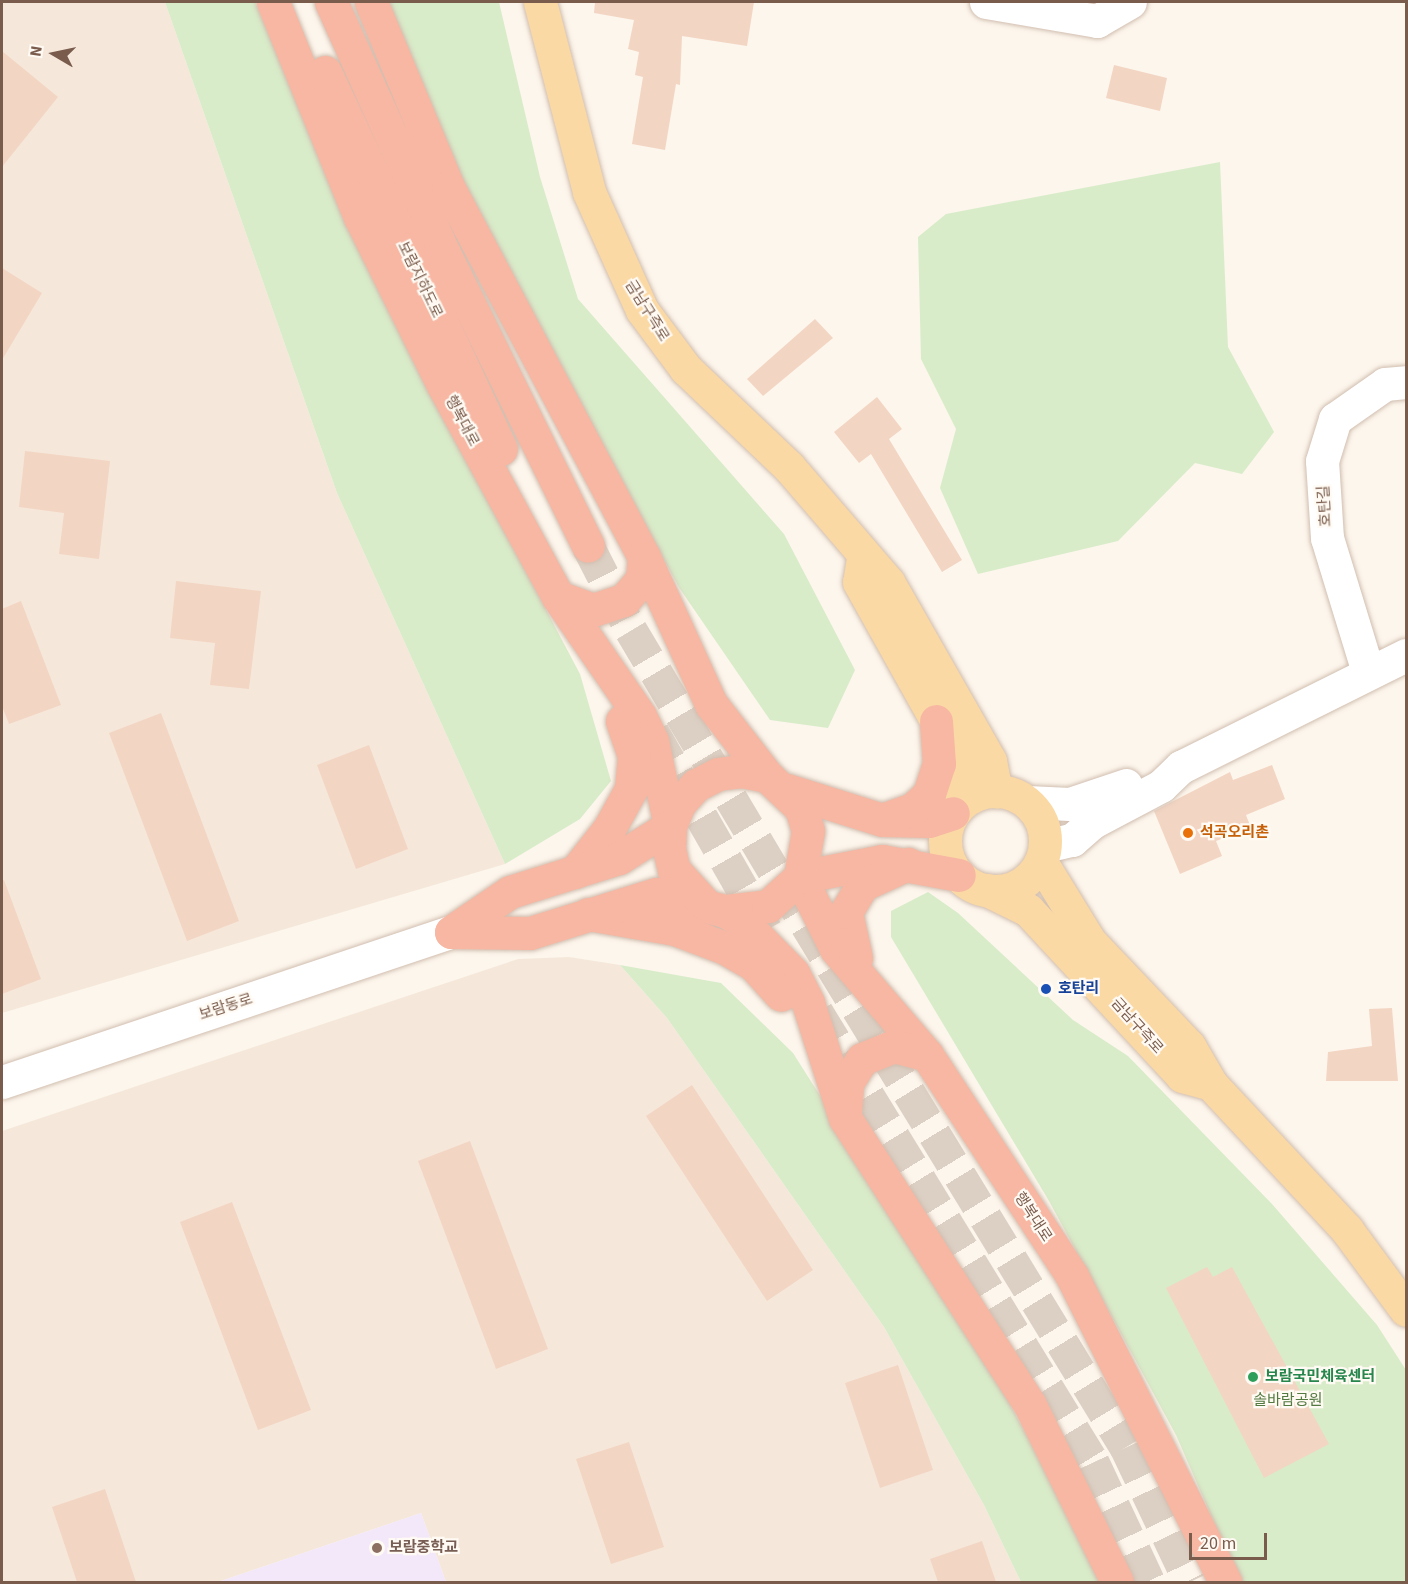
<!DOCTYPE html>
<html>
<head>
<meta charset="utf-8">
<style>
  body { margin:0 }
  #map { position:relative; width:1408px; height:1584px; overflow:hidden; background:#fdf6ec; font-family:"Source Sans 3","Noto Sans KR",sans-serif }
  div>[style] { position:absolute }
  .residential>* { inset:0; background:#f5e8da }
  .education>* { inset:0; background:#f3e8fa }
  .green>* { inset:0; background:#d8ecc9 }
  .building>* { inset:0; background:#f3d5c3 }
  .highway-tunnel>* { height:33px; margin-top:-16.5px; transform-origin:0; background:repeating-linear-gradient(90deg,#dcd0c4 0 33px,transparent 0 49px) }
  .roads { filter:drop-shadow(0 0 2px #d1beb0) drop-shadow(0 0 2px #d1beb0) }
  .minor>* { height:33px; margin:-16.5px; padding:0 16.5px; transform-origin:16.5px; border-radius:16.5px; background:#fff }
  .major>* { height:33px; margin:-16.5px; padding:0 16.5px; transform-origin:16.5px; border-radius:16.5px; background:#fbd9a5 }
  .major>.ring { margin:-16.5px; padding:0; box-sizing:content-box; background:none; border:33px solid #fbd9a5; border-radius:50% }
  .highway>* { height:33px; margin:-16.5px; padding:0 16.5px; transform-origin:16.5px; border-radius:16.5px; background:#f7b7a3 }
  .dots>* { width:16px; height:16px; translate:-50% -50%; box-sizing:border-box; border:3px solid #fffaf3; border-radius:50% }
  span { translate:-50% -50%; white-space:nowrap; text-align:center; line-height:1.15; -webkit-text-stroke:4.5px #fffaf3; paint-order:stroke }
  .street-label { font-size:15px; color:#7a5c4d }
  .food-label { font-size:15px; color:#c56008; font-weight:700 }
  .left { translate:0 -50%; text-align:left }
  .transit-label { font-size:15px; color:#164399; font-weight:700 }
  .leisure-label { font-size:15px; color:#27864d; font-weight:700 }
  .park-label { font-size:15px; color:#537a41 }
  .education-label { font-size:15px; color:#785e54; font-weight:700 }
  .frame { position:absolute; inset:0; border:3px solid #7a5c4d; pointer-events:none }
  .north { position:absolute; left:24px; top:24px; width:60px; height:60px; -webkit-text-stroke:4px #fffaf3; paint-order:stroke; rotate:279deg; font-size:16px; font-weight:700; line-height:24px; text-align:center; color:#7a5c4d }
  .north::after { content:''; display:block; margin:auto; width:21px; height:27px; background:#7a5c4d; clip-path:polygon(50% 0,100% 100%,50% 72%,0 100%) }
  .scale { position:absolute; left:1189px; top:1533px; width:78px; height:27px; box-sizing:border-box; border:3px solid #7a5c4d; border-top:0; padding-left:8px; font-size:18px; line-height:21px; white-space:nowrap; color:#7a5c4d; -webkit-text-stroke:4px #fffaf3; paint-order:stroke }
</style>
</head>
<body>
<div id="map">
  <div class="residential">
    <i style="clip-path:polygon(2px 2px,165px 2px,337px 493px,505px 864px,2px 1013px)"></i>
    <i style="clip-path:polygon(569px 957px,620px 965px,667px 1018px,884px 1327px,984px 1505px,1021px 1582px,446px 1582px,421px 1513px,218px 1582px,2px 1582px,2px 1131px,518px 959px)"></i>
  </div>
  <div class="education">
    <i style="clip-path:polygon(421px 1513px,446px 1582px,218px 1582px)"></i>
  </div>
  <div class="green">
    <i style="clip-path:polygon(165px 2px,255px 2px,392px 319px,580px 674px,611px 781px,580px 819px,505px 864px,337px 493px)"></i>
    <i style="clip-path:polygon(383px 2px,499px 2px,540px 177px,578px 299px,784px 534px,855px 670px,828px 728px,770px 720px,680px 589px,465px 201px)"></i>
    <i style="clip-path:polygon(1220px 162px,1228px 347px,1274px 432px,1242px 474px,1195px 463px,1118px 541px,978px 574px,940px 488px,956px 429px,921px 359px,918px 237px,946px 214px)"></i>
    <i style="clip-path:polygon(928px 892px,958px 913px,1073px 1020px,1128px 1056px,1272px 1204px,1377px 1325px,1406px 1370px,1406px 1582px,1240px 1582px,1176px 1435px,1049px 1201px,891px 937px,891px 911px)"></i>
    <i style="clip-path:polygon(620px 965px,721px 983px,793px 1053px,977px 1343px,1105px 1582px,1021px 1582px,984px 1505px,884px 1327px,667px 1018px)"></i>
  </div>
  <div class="building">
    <i style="clip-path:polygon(595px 2px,754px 2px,747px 46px,682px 36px,680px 85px,676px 84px,665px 150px,632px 144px,643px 77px,635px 75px,639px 52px,628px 49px,634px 20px,594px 13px)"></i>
    <i style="clip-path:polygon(2px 51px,58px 97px,2px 167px)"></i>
    <i style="clip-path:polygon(1114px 65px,1167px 78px,1160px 111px,1106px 98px)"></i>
    <i style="clip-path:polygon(2px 268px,42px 293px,2px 360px)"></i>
    <i style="clip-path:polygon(815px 319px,833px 338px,763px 396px,747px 379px)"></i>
    <i style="clip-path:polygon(877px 397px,902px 429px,889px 439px,962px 560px,942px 572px,871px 454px,859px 463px,834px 432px)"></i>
    <i style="clip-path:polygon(25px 451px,110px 461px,99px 559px,59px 554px,64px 513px,19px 507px)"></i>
    <i style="clip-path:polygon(176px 581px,261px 591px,249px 689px,210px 685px,215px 643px,170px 638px)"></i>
    <i style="clip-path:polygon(21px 601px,61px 705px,9px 724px,2px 706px,2px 609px)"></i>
    <i style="clip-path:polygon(161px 713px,239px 921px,187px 941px,109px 733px)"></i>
    <i style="clip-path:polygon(369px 745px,408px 849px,356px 869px,317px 765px)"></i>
    <i style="clip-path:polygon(1272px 765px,1285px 799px,1246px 815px,1251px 828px,1216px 841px,1222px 856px,1180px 874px,1154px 811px,1230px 772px,1233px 780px)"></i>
    <i style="clip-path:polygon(4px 880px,41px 979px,2px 994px,2px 881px)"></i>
    <i style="clip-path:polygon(1392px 1008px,1398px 1081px,1326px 1081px,1328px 1052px,1372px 1046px,1369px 1009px)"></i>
    <i style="clip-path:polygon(692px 1085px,813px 1270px,767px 1301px,646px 1116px)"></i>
    <i style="clip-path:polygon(470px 1141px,548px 1349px,496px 1369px,418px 1161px)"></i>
    <i style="clip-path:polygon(232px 1202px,311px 1410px,258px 1430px,180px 1222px)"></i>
    <i style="clip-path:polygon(1207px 1267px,1213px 1277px,1232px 1267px,1329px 1444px,1264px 1478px,1166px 1288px)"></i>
    <i style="clip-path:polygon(898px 1365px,933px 1470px,880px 1488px,845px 1383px)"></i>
    <i style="clip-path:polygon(629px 1442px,664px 1547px,611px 1564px,576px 1459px)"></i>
    <i style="clip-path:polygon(105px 1489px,136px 1582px,77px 1582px,52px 1507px)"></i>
    <i style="clip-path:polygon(982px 1541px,996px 1582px,938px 1582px,930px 1559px)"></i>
  </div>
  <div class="highway-tunnel">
    <i style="left:588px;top:546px;width:94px;rotate:62.9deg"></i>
    <i style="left:631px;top:630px;width:294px;rotate:59.3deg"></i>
    <i style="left:781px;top:883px;width:661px;rotate:58.55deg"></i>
    <i style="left:1126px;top:1447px;width:149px;rotate:64.6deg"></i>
    <i style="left:653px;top:732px;width:228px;rotate:60.3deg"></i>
    <i style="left:817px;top:1012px;width:528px;rotate:58.48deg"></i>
    <i style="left:1093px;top:1462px;width:132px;rotate:65deg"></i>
  </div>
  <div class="roads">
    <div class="minor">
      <i style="left:986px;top:2px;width:113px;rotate:9.7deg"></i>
      <i style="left:1097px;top:21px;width:38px;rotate:-30deg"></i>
      <i style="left:1368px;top:672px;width:140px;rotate:-107deg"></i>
      <i style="left:1327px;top:538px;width:77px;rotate:-93.7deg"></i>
      <i style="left:1322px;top:461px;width:44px;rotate:-72.8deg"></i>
      <i style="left:1335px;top:419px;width:61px;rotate:-35deg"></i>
      <i style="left:1385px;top:384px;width:21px;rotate:-5deg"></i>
      <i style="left:1027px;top:802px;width:43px;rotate:2.7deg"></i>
      <i style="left:1070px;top:804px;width:59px;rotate:-18.7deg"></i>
      <i style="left:1045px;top:846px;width:28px;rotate:-13deg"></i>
      <i style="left:1072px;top:840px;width:28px;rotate:-41deg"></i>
      <i style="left:1093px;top:822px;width:77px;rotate:-27.9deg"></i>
      <i style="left:1161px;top:786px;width:28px;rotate:-44deg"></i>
      <i style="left:1181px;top:767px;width:251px;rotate:-26.5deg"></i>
      <i style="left:2px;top:1082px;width:473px;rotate:-18.5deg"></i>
    </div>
    <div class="major">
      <i style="left:540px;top:2px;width:196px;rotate:75.5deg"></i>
      <i style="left:589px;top:192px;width:129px;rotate:65.8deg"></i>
      <i style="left:642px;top:310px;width:74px;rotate:53.3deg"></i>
      <i style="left:686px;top:369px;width:142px;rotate:43.6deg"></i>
      <i style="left:789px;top:467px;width:152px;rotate:49.3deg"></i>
      <i style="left:888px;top:582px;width:206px;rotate:60.3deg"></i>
      <i style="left:990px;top:761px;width:31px;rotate:79deg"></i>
      <i style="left:863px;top:558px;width:24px;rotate:99deg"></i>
      <i style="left:859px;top:582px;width:195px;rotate:60.8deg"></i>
      <i style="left:954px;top:752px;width:40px;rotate:74deg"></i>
      <i style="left:965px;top:790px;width:26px;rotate:118deg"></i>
      <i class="ring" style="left:945px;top:791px;width:67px;height:67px"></i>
      <i style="left:1041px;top:862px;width:94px;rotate:58.5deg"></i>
      <i style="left:1090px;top:942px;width:144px;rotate:46.4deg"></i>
      <i style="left:1189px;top:1046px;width:44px;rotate:59.9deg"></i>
      <i style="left:1211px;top:1084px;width:200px;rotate:47deg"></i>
      <i style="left:1347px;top:1230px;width:99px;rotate:53.6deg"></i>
      <i style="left:987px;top:890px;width:46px;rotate:26deg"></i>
      <i style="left:1028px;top:910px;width:226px;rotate:47.1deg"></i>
      <i style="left:1182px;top:1076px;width:30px;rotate:15deg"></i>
    </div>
    <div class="highway">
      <i style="left:273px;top:2px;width:232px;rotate:68deg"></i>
      <i style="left:360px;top:217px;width:187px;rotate:63.7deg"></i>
      <i style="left:443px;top:385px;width:241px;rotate:61.5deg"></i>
      <i style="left:558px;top:597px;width:145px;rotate:55.4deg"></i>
      <i style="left:640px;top:716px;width:28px;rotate:64deg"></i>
      <i style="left:652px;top:741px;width:87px;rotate:78deg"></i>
      <i style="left:331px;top:2px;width:275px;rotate:65.8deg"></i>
      <i style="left:444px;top:253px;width:326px;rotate:63.8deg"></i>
      <i style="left:371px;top:2px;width:200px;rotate:67.4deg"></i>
      <i style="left:448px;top:187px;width:419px;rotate:62.1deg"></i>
      <i style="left:644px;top:557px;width:162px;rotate:65.5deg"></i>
      <i style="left:711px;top:704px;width:91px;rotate:52.1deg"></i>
      <i style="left:325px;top:72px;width:416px;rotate:65deg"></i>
      <i style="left:558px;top:597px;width:37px;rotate:20deg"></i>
      <i style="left:593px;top:610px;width:33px;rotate:-18deg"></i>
      <i style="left:624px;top:600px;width:28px;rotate:-49deg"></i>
      <i style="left:642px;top:579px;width:22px;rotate:-85deg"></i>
      <i style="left:787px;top:790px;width:100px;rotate:17.5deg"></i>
      <i style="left:882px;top:820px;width:47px;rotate:1.2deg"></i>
      <i style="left:929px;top:821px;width:25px;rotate:-18deg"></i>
      <i style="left:887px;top:818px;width:28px;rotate:-19deg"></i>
      <i style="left:913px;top:809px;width:22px;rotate:-43deg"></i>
      <i style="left:929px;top:794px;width:32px;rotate:-72deg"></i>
      <i style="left:939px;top:764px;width:43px;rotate:-94deg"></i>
      <i style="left:575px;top:872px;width:55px;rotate:-51.7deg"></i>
      <i style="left:609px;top:829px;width:46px;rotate:-61.2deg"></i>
      <i style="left:631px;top:789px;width:33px;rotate:-85deg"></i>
      <i style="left:634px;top:756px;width:37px;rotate:-109deg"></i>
      <i style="left:800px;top:877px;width:80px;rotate:63.4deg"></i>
      <i style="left:836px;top:949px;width:140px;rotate:49.4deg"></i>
      <i style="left:927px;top:1055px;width:264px;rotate:56.7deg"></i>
      <i style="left:1072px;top:1276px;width:342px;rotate:63.4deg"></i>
      <i style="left:800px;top:877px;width:84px;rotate:-11deg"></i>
      <i style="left:882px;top:861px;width:78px;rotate:10.3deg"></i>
      <i style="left:725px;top:911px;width:22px;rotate:32deg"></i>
      <i style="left:744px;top:923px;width:70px;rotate:45.6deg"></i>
      <i style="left:793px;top:973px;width:34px;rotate:63deg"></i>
      <i style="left:808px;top:1003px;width:121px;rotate:72.2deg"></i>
      <i style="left:845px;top:1118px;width:341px;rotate:57.2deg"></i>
      <i style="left:1030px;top:1405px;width:197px;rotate:63.8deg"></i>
      <i style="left:588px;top:914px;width:88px;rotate:9.8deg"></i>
      <i style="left:675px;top:929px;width:53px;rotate:20.8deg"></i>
      <i style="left:725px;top:948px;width:34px;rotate:30deg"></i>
      <i style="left:754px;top:965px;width:40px;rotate:48deg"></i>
      <i style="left:451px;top:932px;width:79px;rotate:0.7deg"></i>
      <i style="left:530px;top:933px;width:132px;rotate:-17.2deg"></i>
      <i style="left:656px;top:894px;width:71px;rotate:13.8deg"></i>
      <i style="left:725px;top:911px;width:43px;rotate:-6.6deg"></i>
      <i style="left:768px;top:906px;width:43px;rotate:-42.2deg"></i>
      <i style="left:800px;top:877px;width:47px;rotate:-80.1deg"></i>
      <i style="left:808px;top:831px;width:24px;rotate:-107deg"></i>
      <i style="left:801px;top:808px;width:47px;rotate:-136.7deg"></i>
      <i style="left:767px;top:776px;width:25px;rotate:-169deg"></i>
      <i style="left:742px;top:771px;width:24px;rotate:173deg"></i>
      <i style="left:718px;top:774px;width:25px;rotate:153deg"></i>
      <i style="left:696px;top:785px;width:25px;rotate:132deg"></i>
      <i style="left:679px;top:804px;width:24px;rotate:112deg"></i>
      <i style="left:670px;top:826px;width:23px;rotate:92deg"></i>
      <i style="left:669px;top:849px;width:22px;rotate:77deg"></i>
      <i style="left:674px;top:870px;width:45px;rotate:47.7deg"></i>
      <i style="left:451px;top:932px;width:71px;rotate:-34.1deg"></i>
      <i style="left:510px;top:892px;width:114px;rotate:-17.3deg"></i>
      <i style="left:619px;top:858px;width:60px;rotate:-32.1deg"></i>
      <i style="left:856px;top:958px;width:47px;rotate:-102.3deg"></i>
      <i style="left:846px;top:912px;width:31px;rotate:-59deg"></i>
      <i style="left:862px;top:885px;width:51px;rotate:-24.5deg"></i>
      <i style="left:845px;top:1113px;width:30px;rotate:-86deg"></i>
      <i style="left:847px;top:1083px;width:28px;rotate:-58deg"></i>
      <i style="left:862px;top:1059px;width:35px;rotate:-22deg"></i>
      <i style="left:894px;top:1046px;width:34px;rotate:15deg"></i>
    </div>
  </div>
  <div class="dots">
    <i style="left:1188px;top:833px;background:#e8710a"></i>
    <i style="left:1046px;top:989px;background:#1a4fb4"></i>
    <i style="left:1253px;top:1377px;background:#2e9e5b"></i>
    <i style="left:377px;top:1548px;background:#8d6e63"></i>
  </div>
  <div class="street-label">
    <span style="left:420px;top:280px;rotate:64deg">보람지하도로</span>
    <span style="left:647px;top:311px;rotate:58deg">금남구즉로</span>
    <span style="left:462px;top:421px;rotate:62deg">행복대로</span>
    <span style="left:1325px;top:506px;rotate:-93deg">호탄길</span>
    <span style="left:226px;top:1007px;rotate:-18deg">보람동로</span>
    <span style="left:1137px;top:1026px;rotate:48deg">금남구즉로</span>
    <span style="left:1033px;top:1217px;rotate:57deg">행복대로</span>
  </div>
  <div class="food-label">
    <span class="left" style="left:1200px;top:833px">석곡오리촌</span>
  </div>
  <div class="transit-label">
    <span class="left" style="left:1058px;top:989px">호탄리</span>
  </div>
  <div class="leisure-label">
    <span class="left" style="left:1265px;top:1377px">보람국민체육센터</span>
  </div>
  <div class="park-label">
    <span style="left:1288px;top:1401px">솔바람공원</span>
  </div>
  <div class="education-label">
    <span class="left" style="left:389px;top:1548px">보람중학교</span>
  </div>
  <div class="frame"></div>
  <div class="north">N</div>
  <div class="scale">20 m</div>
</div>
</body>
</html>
